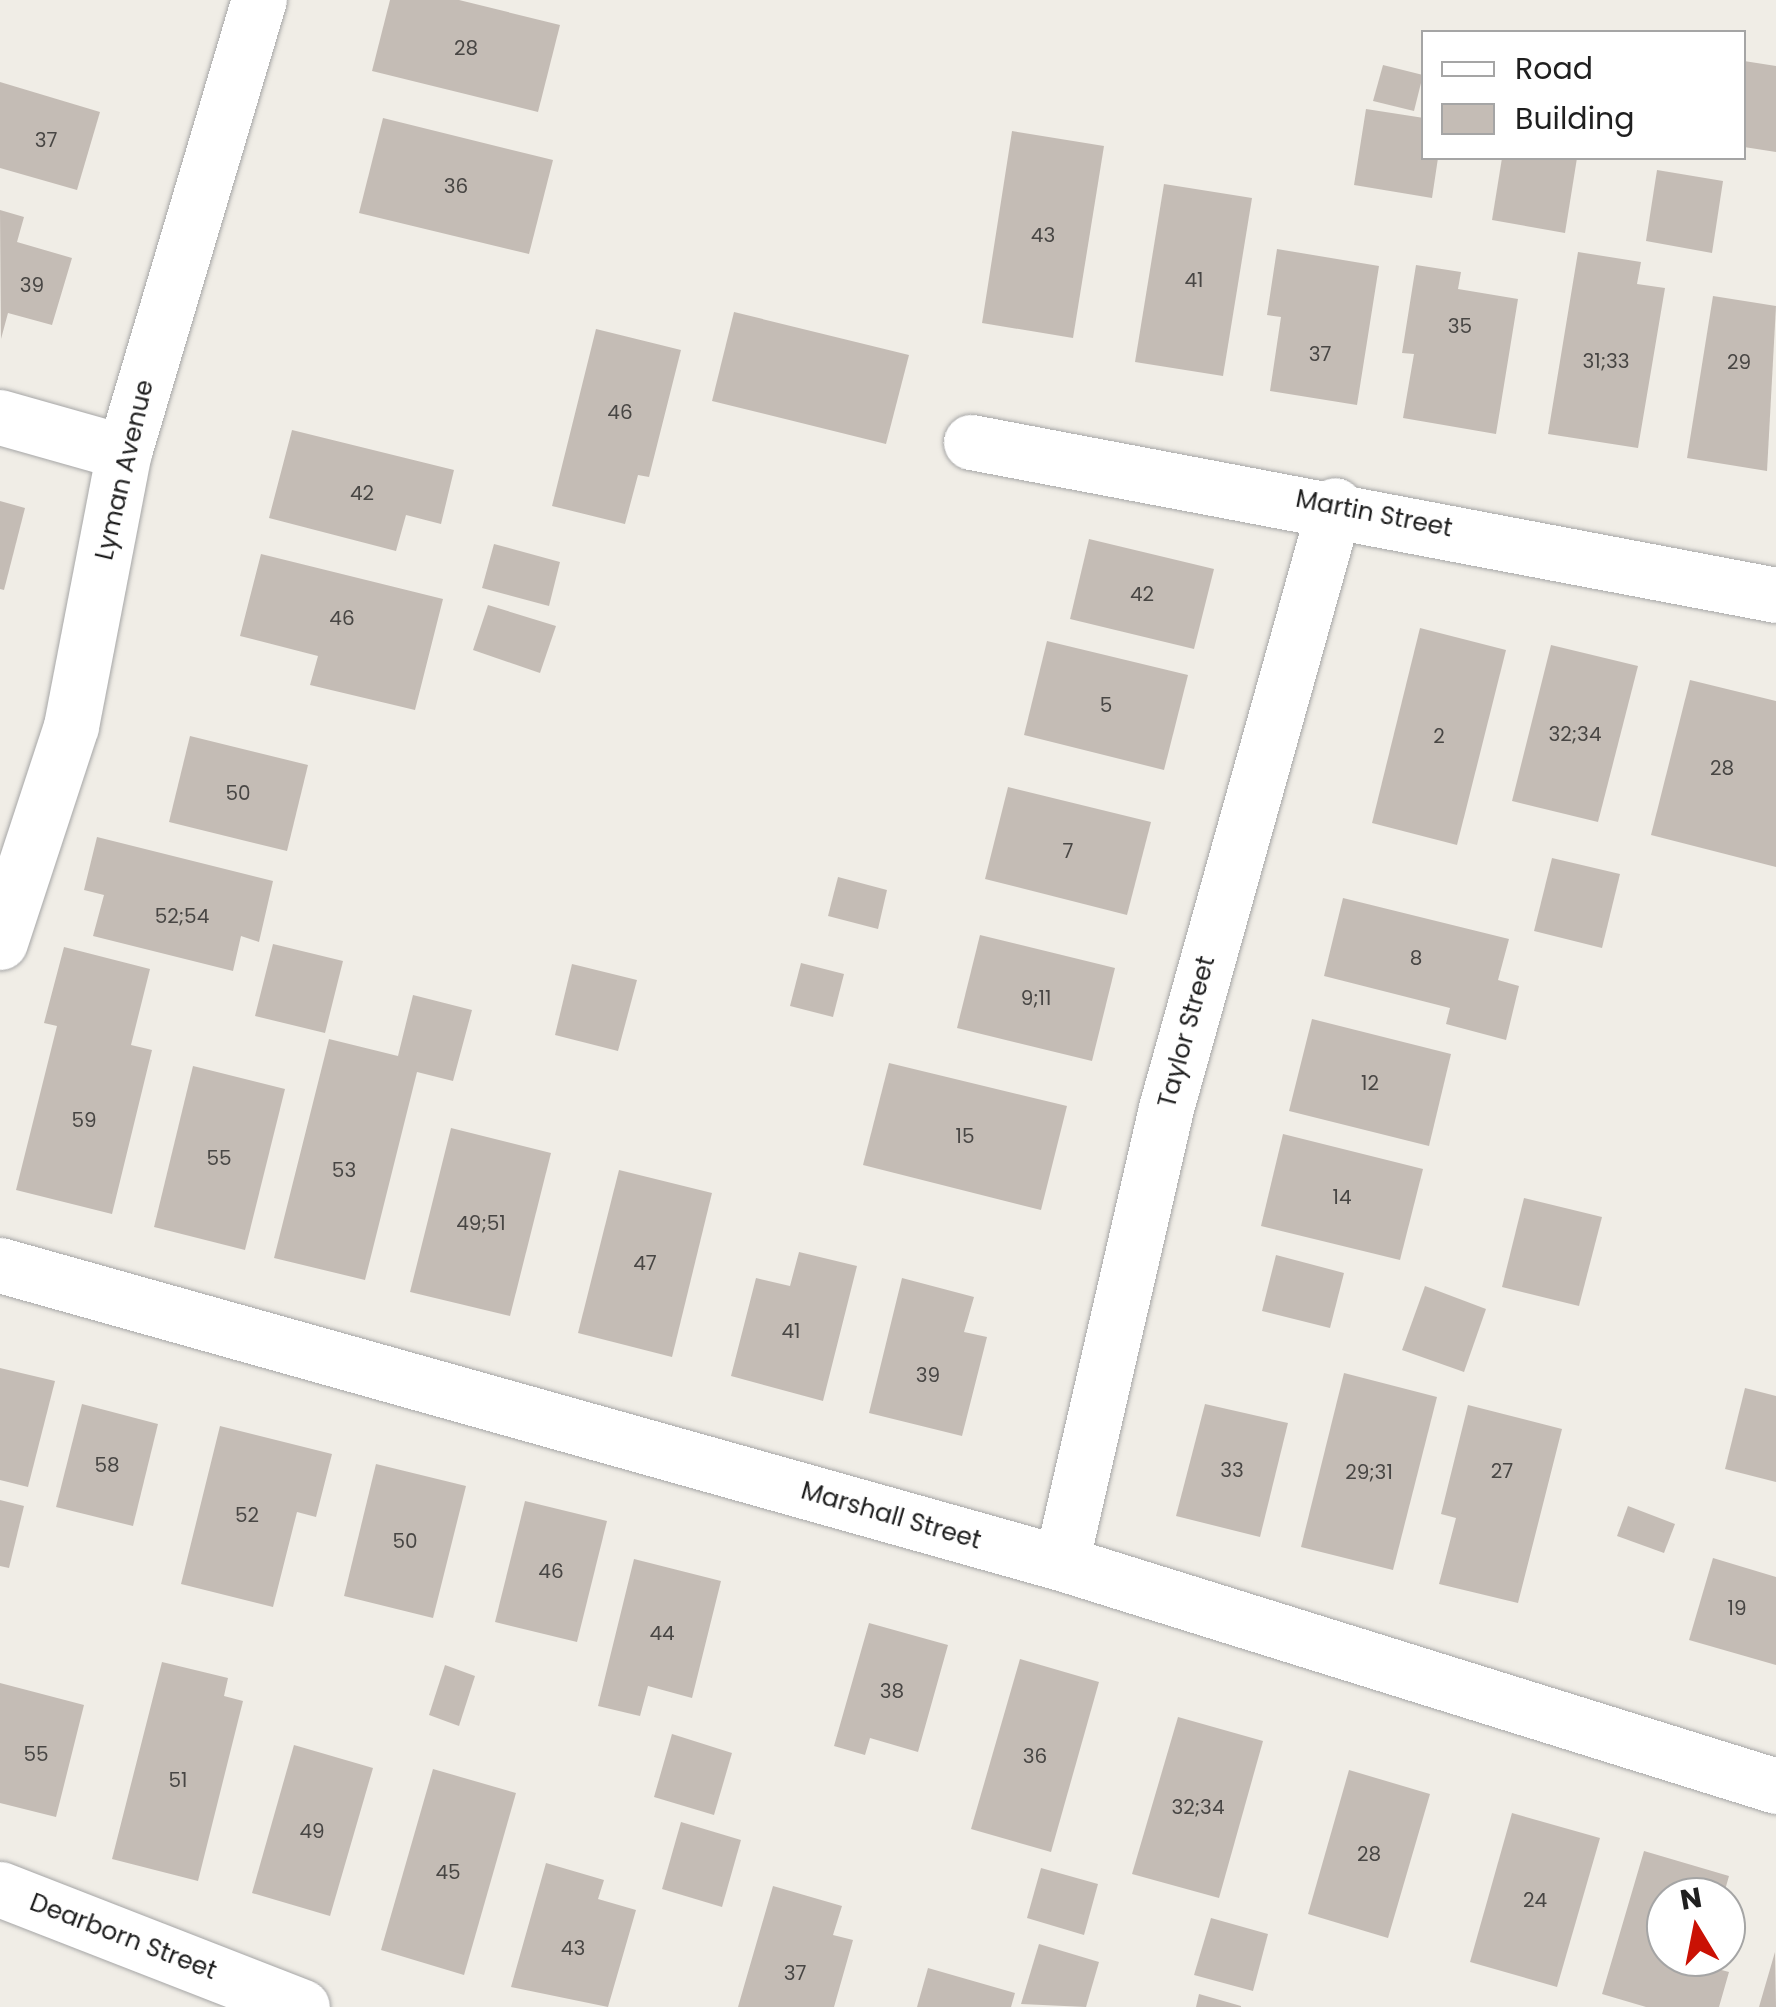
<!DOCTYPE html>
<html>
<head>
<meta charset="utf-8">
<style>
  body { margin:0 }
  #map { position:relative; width:1776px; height:2007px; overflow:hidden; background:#f0ede6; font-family:Poppins,sans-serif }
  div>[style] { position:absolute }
  .building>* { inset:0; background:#c4bcb5 }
  .roads { filter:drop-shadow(0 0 2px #a6a6a6) drop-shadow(0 0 2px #a6a6a6) }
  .street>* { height:55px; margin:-27.5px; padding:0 27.5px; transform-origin:27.5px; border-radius:27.5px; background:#fff }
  span { translate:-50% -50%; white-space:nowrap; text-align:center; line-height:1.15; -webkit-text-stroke:8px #fff; paint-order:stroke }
  .number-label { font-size:20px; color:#484644 }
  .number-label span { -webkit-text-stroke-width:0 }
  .street-label { font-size:25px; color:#1f1f1f }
  .legend { position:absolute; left:1421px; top:30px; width:325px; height:130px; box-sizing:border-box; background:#fff; border:2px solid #a5a5a5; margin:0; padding:12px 18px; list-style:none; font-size:30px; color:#1f1f1f }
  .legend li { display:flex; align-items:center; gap:20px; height:50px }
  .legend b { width:50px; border:2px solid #a5a5a5 }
  .north { position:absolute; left:1646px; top:1877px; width:100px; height:100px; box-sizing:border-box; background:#fff; border:2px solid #a5a5a5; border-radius:50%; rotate:350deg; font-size:28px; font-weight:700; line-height:40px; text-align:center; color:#1f1f1f }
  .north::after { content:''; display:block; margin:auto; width:35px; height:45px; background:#ca1104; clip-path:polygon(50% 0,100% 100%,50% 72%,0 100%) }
</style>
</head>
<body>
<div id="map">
  <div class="building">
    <i style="clip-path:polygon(390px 0,459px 0,560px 25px,538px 112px,372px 71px)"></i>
    <i style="clip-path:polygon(1744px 61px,1776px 66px,1776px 152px,1744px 147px)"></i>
    <i style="clip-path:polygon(1383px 65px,1423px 75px,1414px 111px,1373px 101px)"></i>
    <i style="clip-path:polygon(0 82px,100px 112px,77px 190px,0 168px)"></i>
    <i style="clip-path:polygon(1366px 109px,1424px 118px,1424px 158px,1438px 158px,1432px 198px,1354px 185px)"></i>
    <i style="clip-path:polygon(383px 118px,553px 160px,529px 254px,359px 213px)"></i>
    <i style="clip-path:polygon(1012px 131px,1104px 146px,1073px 338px,982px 323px)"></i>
    <i style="clip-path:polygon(1502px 158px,1577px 158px,1565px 233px,1492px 220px)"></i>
    <i style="clip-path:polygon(1657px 170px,1723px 181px,1712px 253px,1646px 241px)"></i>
    <i style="clip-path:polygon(1164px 184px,1252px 198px,1223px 376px,1135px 362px)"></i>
    <i style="clip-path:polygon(0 210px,24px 217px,17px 242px,72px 258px,52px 325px,8px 313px,1px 339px)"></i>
    <i style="clip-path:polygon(1277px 249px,1379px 266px,1357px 405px,1270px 391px,1281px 317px,1267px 315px)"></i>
    <i style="clip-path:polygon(1578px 252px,1641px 262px,1637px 284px,1665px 288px,1638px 448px,1548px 434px)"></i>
    <i style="clip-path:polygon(1416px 265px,1461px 272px,1458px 289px,1518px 299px,1496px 434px,1403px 418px,1414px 354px,1402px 353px)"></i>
    <i style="clip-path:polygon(1713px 296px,1776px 306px,1767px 471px,1687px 458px)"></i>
    <i style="clip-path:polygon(734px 312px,909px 355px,886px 444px,712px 401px)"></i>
    <i style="clip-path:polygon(596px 329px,681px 350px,649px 477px,638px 475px,625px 524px,552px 506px)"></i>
    <i style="clip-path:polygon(292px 430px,454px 470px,441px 524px,406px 515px,396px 551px,269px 518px)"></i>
    <i style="clip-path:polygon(0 501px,25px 508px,4px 590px,0 589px)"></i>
    <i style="clip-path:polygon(1089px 539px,1214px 569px,1194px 649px,1070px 619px)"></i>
    <i style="clip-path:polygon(494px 544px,560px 562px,549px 606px,482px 588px)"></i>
    <i style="clip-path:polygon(261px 554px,443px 599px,415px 710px,310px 685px,318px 656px,240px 636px)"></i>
    <i style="clip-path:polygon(488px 605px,556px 626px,540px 673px,473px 650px)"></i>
    <i style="clip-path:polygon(1420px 628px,1506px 650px,1457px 845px,1372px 823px)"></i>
    <i style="clip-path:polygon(1047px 641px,1188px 675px,1164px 770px,1024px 735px)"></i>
    <i style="clip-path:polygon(1551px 645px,1638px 666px,1598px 822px,1512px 801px)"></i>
    <i style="clip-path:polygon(1690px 680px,1776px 701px,1776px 867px,1651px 835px)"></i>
    <i style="clip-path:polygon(190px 736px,308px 765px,287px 851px,169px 822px)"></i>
    <i style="clip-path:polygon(1008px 787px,1151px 822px,1127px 915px,985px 879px)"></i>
    <i style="clip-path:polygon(97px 837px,273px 881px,259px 942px,241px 936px,233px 971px,93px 936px,104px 895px,84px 890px)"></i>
    <i style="clip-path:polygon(1552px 858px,1620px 874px,1602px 948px,1534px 931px)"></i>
    <i style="clip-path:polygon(838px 877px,887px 890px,878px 929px,828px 916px)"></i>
    <i style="clip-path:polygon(1343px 898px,1509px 939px,1498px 980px,1519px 986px,1506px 1040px,1446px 1024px,1450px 1008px,1324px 976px)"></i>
    <i style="clip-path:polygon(980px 935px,1115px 968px,1092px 1061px,957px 1028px)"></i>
    <i style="clip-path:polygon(273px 944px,343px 961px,325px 1033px,255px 1016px)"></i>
    <i style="clip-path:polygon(64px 947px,150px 969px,131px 1045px,152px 1050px,112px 1214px,16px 1190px,57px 1026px,44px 1023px)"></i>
    <i style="clip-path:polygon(801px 963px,844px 974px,833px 1017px,790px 1006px)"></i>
    <i style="clip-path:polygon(572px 964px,637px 980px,618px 1051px,555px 1035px)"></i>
    <i style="clip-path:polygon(413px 995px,472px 1010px,453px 1081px,417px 1072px,365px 1280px,274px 1258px,329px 1039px,398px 1056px)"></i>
    <i style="clip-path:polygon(1312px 1019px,1451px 1054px,1429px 1146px,1289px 1111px)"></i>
    <i style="clip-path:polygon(889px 1063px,1067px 1106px,1041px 1210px,863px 1165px)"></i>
    <i style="clip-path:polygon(193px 1066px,285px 1089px,245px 1250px,154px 1227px)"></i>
    <i style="clip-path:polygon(451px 1128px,551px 1153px,510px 1316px,410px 1292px)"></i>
    <i style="clip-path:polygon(1283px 1134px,1423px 1169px,1400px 1260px,1261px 1226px)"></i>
    <i style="clip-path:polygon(619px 1170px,712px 1193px,672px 1357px,578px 1333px)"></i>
    <i style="clip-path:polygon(1524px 1198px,1602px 1217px,1579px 1306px,1502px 1287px)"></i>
    <i style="clip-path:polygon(799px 1252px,857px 1266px,823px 1401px,731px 1376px,756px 1278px,790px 1286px)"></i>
    <i style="clip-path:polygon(1276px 1255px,1344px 1273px,1330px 1328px,1262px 1311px)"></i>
    <i style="clip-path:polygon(902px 1278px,974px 1297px,964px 1332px,987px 1337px,962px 1436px,869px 1413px)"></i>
    <i style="clip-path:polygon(1425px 1286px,1486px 1309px,1464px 1372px,1402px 1350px)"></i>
    <i style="clip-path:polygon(0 1368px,55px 1381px,28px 1487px,0 1480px)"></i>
    <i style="clip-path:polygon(1344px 1373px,1437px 1397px,1393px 1570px,1301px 1547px)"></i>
    <i style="clip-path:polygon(1745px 1388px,1776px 1396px,1776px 1482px,1725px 1469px)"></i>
    <i style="clip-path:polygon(82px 1404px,158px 1424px,133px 1526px,56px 1507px)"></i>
    <i style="clip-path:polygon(1205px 1404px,1288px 1423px,1260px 1537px,1176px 1516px)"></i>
    <i style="clip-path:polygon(1468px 1405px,1562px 1429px,1518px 1603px,1439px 1584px,1456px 1518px,1441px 1514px)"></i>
    <i style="clip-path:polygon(220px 1426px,332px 1454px,316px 1517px,297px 1512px,273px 1607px,181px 1584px)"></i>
    <i style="clip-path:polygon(376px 1464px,466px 1486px,433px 1618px,344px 1596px)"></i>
    <i style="clip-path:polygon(0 1500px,24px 1506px,9px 1568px,0 1566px)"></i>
    <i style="clip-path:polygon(525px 1501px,607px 1521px,577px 1642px,495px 1622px)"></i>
    <i style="clip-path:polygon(1628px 1506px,1675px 1524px,1664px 1553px,1617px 1536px)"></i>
    <i style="clip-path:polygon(1713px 1558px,1776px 1577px,1776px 1665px,1689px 1640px)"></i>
    <i style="clip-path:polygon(634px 1559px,721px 1581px,692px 1698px,648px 1686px,640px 1716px,598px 1706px)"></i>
    <i style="clip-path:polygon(869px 1623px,948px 1645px,918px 1752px,870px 1738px,865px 1755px,834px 1746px)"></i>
    <i style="clip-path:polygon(1020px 1659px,1099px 1682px,1051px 1852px,971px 1829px)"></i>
    <i style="clip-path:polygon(162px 1662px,228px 1678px,224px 1696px,243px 1701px,198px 1881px,112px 1859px)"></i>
    <i style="clip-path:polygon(445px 1665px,475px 1676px,459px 1726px,429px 1715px)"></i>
    <i style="clip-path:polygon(0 1683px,84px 1705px,56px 1817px,0 1803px)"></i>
    <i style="clip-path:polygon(1178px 1717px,1263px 1741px,1219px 1898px,1132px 1874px)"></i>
    <i style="clip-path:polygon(672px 1734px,732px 1753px,714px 1815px,654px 1797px)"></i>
    <i style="clip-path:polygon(294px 1745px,373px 1768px,330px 1916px,252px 1893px)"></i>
    <i style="clip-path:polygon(433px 1769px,516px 1793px,464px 1975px,381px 1950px)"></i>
    <i style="clip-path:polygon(1349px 1770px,1430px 1794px,1388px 1938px,1308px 1914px)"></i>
    <i style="clip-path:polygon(1512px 1813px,1600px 1838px,1557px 1987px,1470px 1962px)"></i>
    <i style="clip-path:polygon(681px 1822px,741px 1840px,722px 1907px,662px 1889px)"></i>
    <i style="clip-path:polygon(1644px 1851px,1729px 1876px,1723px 1897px,1666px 1897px,1666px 1957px,1705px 1957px,1703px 1965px,1729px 1972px,1719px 2007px,1646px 2007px,1602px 1994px)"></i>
    <i style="clip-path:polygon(546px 1863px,604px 1880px,598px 1899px,636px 1910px,608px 2007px,511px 1987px)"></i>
    <i style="clip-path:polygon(1041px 1868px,1098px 1884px,1084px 1935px,1027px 1918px)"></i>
    <i style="clip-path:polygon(773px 1886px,842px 1906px,833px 1935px,853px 1940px,834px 2007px,738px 2007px)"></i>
    <i style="clip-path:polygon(1211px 1918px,1268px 1934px,1253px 1991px,1194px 1975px)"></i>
    <i style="clip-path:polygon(1039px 1944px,1099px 1962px,1086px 2007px,1021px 2004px)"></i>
    <i style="clip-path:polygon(1775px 1952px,1776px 2007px,1759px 2007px)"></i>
    <i style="clip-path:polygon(928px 1968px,1015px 1993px,1011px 2007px,917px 2007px)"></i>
    <i style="clip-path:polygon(1199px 1994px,1241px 2006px,1241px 2007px,1196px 2007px)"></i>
  </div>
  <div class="roads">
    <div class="street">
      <i style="left:0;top:417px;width:129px;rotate:15.8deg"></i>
      <i style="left:971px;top:442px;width:819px;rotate:10.76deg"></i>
      <i style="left:0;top:942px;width:227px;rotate:-71.8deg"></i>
      <i style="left:71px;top:726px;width:279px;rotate:-79.1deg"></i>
      <i style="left:124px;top:452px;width:472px;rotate:-73.4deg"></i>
      <i style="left:0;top:1265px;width:1102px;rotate:15.69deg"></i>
      <i style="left:1061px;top:1563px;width:749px;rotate:17.32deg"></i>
      <i style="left:1061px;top:1563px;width:467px;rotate:-77deg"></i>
      <i style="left:1166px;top:1108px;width:626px;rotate:-74.34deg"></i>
      <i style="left:0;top:1889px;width:324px;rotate:21.3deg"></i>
    </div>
  </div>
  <div class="number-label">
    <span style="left:466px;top:48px">28</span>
    <span style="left:46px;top:140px">37</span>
    <span style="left:456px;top:186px">36</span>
    <span style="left:1043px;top:235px">43</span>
    <span style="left:1194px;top:280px">41</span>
    <span style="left:32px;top:285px">39</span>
    <span style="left:1460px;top:326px">35</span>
    <span style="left:1320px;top:354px">37</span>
    <span style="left:1606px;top:361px">31;33</span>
    <span style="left:1739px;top:362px">29</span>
    <span style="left:620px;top:412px">46</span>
    <span style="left:362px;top:493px">42</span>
    <span style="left:1142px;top:594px">42</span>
    <span style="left:342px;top:618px">46</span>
    <span style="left:1106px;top:705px">5</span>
    <span style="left:1575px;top:734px">32;34</span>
    <span style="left:1439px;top:736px">2</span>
    <span style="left:1722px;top:768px">28</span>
    <span style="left:238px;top:793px">50</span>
    <span style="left:1068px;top:851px">7</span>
    <span style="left:182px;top:916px">52;54</span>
    <span style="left:1416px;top:958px">8</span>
    <span style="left:1036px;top:998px">9;11</span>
    <span style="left:1370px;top:1083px">12</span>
    <span style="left:84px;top:1120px">59</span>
    <span style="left:965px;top:1136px">15</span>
    <span style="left:219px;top:1158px">55</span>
    <span style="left:344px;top:1170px">53</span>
    <span style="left:1342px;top:1197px">14</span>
    <span style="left:481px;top:1223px">49;51</span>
    <span style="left:645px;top:1263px">47</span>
    <span style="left:791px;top:1331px">41</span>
    <span style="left:928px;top:1375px">39</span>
    <span style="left:107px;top:1465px">58</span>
    <span style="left:1232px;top:1470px">33</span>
    <span style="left:1502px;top:1471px">27</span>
    <span style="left:1369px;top:1472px">29;31</span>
    <span style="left:247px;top:1515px">52</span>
    <span style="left:405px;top:1541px">50</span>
    <span style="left:551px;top:1571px">46</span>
    <span style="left:1737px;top:1608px">19</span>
    <span style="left:662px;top:1633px">44</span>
    <span style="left:892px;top:1691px">38</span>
    <span style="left:36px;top:1754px">55</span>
    <span style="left:1035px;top:1756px">36</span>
    <span style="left:178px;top:1780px">51</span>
    <span style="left:1198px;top:1807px">32;34</span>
    <span style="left:312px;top:1831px">49</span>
    <span style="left:1369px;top:1854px">28</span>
    <span style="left:448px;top:1872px">45</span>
    <span style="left:1535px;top:1900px">24</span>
    <span style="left:573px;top:1948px">43</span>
    <span style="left:795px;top:1973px">37</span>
  </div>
  <div class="street-label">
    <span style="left:125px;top:470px;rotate:-77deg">Lyman Avenue</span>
    <span style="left:1374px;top:514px;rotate:11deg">Martin Street</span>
    <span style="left:1187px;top:1032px;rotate:-75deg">Taylor Street</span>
    <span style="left:891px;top:1516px;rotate:16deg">Marshall Street</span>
    <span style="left:123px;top:1937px;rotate:21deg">Dearborn Street</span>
  </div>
  <ul class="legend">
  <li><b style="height:12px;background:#fff"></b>Road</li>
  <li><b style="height:28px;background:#c4bcb5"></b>Building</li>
  </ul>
  <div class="north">N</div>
</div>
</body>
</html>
